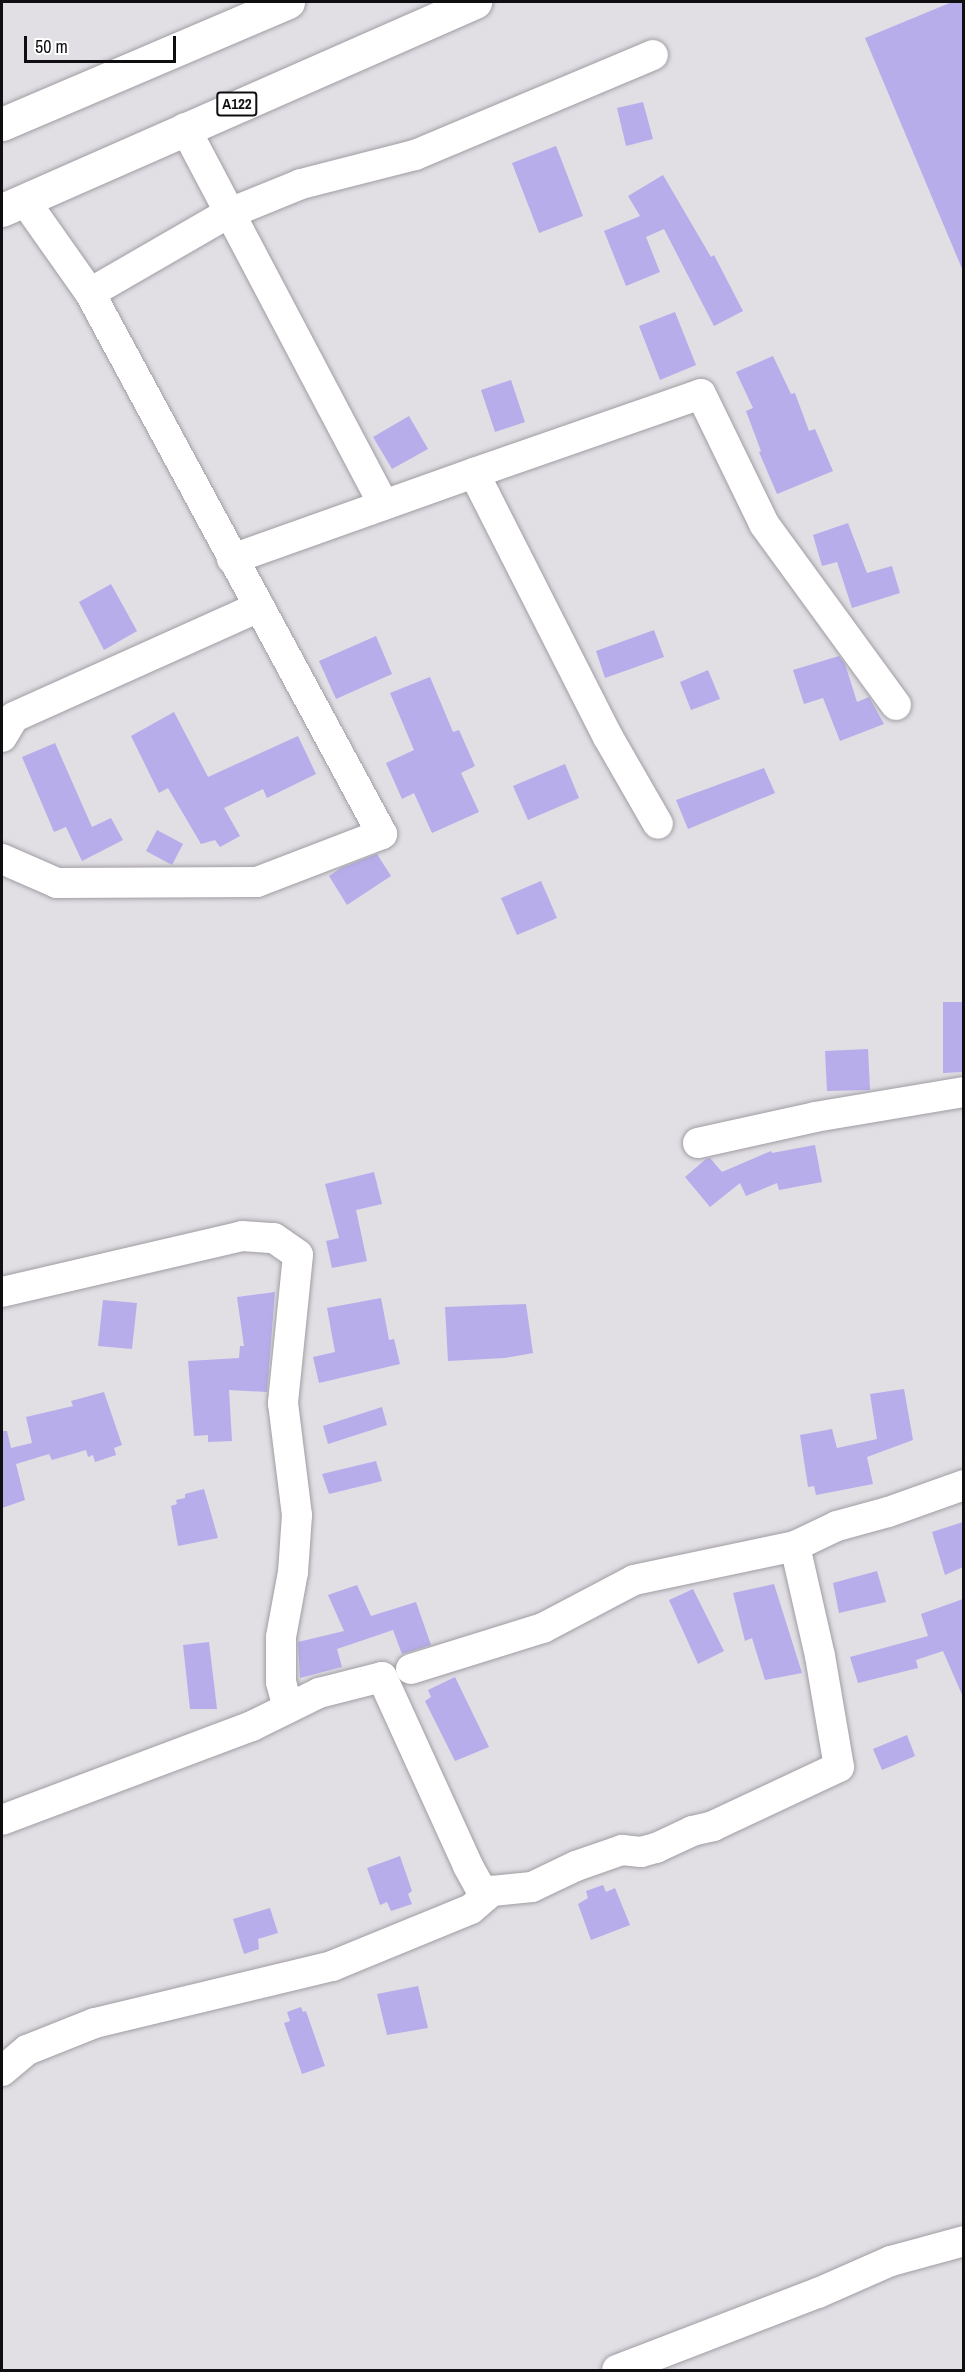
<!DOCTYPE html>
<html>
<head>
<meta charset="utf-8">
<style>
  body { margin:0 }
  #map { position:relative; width:965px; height:2372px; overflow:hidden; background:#e1dee4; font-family:"Archivo Narrow",sans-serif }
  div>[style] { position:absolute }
  .building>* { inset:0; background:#b7adeb }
  .roads { filter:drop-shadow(0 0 2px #a09da3) drop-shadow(0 0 2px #a09da3) }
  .minor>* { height:30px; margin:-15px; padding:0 15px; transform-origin:15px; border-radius:15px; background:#fff }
  .highway>* { height:33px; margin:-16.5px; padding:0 16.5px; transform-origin:16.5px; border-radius:16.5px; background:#fff }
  span { translate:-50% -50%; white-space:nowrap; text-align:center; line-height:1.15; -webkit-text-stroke:5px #fff; paint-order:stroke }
  .shield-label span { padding:2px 4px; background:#fff; border:2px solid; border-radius:4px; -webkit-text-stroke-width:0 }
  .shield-label { font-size:15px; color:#0f0e10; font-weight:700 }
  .frame { position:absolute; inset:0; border:3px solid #0f0e10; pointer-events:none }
  .scale { position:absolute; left:24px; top:36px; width:152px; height:27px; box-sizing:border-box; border:3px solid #0f0e10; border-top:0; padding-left:8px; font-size:18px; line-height:21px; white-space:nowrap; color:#0f0e10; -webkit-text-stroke:4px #fff; paint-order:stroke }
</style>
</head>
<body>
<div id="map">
  <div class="building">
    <i style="clip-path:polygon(952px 2px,963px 2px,963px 271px,865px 38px)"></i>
    <i style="clip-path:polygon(643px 102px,653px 139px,626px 146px,617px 108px)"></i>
    <i style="clip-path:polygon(556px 146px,583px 216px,539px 233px,512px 163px)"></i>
    <i style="clip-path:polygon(663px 175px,711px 257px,714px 255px,743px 311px,714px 326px,664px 229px,646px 237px,660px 272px,626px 286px,604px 231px,640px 216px,628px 196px)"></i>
    <i style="clip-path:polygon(675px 312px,696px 365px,660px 380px,639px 326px)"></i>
    <i style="clip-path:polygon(773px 356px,791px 394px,795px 393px,809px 431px,815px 429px,833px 471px,777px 494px,759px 452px,761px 451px,746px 411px,753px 408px,736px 372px)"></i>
    <i style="clip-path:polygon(511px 380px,525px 422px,495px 432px,481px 390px)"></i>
    <i style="clip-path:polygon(409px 416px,428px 449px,392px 469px,373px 437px)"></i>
    <i style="clip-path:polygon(848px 523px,867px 573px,892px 566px,900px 593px,852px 608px,837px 562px,822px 566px,813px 535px)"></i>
    <i style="clip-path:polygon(111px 584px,137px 631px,104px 650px,79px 602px)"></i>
    <i style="clip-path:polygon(654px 630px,664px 657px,605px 678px,596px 651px)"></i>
    <i style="clip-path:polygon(376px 636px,392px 674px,336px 699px,319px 661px)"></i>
    <i style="clip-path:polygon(839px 656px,845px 664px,857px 702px,869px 697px,884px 724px,840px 741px,823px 698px,804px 704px,793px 670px)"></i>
    <i style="clip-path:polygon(708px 670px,720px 699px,691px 710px,680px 682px)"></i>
    <i style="clip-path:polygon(430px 677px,453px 732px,459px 730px,475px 766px,461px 773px,479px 812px,432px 833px,414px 793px,402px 799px,386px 763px,414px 750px,390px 693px)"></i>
    <i style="clip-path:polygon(174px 712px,208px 777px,298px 736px,316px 774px,267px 798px,263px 789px,224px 808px,240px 836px,220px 847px,215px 840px,201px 844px,168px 788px,159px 793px,131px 736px)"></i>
    <i style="clip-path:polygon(55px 743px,92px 827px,111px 818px,123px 840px,82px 861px,66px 827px,54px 832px,22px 757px)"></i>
    <i style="clip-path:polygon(565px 764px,579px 798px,528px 820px,513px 786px)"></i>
    <i style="clip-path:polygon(764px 768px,775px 793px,688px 829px,676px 800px)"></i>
    <i style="clip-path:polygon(157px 830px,183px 844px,172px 865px,146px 851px)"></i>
    <i style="clip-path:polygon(377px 854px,391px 876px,347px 905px,329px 876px,341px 868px)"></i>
    <i style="clip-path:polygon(541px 881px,557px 918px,517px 935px,501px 898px)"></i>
    <i style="clip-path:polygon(943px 1002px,963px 1002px,963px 1072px,943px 1073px)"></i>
    <i style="clip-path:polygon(868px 1049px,870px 1090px,827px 1091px,825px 1051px)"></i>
    <i style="clip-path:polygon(815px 1145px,822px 1182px,779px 1190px,777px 1183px,746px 1196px,740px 1183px,710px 1207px,685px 1177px,706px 1159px,710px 1158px,722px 1172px,771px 1151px,772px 1153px)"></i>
    <i style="clip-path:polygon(374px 1172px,382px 1204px,356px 1210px,367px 1261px,332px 1268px,326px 1241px,339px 1238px,325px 1184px)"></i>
    <i style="clip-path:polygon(275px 1292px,267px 1392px,229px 1390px,232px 1441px,208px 1442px,208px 1435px,194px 1436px,188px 1361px,239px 1358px,240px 1346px,244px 1346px,237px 1297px)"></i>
    <i style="clip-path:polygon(381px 1298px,389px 1340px,394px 1339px,400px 1364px,319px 1383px,313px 1357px,335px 1352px,327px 1308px)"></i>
    <i style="clip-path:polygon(103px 1300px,137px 1303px,132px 1349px,98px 1346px)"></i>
    <i style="clip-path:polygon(526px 1304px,533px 1353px,505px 1358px,448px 1361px,445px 1307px)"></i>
    <i style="clip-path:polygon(904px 1389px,913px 1440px,867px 1457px,873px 1484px,816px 1495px,814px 1486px,808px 1487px,800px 1435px,832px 1429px,837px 1448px,877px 1439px,870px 1394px)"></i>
    <i style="clip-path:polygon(104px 1392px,122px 1445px,114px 1448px,116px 1455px,95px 1462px,93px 1455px,88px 1457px,86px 1450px,52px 1460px,49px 1454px,16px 1464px,25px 1500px,2px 1508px,2px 1431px,7px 1431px,11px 1448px,32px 1443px,26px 1417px,73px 1406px,71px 1401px)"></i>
    <i style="clip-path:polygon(382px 1407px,387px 1425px,328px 1444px,323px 1426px)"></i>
    <i style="clip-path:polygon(376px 1461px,382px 1481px,329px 1494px,322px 1474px)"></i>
    <i style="clip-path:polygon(204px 1489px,218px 1538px,178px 1546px,171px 1506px,177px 1504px,176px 1500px,185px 1498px,185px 1494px)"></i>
    <i style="clip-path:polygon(963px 1522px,963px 1567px,945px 1575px,932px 1532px)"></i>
    <i style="clip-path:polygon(877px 1571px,886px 1602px,839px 1613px,833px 1583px)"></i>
    <i style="clip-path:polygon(774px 1584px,802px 1673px,765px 1680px,752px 1638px,745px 1641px,733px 1593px)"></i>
    <i style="clip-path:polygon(357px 1585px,371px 1616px,416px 1602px,431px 1645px,402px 1654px,393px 1630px,337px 1649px,342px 1667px,300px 1678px,298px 1642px,344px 1631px,328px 1595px)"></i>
    <i style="clip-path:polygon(693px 1589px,724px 1651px,698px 1664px,669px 1600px)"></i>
    <i style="clip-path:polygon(963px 1599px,963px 1697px,943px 1651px,916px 1660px,918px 1668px,858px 1683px,850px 1657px,928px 1636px,921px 1614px)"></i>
    <i style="clip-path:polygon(209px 1642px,217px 1709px,190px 1709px,183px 1645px)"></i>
    <i style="clip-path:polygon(455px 1677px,489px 1747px,455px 1761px,425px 1701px,431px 1697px,428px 1690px)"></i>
    <i style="clip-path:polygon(907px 1735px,915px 1756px,882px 1770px,873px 1749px)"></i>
    <i style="clip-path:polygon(400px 1856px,412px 1891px,408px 1894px,412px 1904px,391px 1911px,387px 1902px,380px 1905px,367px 1868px)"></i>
    <i style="clip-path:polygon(603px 1885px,606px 1892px,615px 1888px,630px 1925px,591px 1940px,578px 1904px,588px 1898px,586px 1891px)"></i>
    <i style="clip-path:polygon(270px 1908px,278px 1933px,258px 1939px,259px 1949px,244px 1954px,233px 1919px)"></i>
    <i style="clip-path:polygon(418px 1986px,428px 2028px,387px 2035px,377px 1994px)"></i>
    <i style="clip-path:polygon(301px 2007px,303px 2012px,306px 2011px,325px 2066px,302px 2074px,284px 2023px,290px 2021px,287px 2012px)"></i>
  </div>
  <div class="roads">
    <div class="minor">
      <i style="left:185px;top:128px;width:426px;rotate:62.2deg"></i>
      <i style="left:25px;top:201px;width:113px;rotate:54.8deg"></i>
      <i style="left:90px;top:293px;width:156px;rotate:-30deg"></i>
      <i style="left:225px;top:215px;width:82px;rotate:-22.2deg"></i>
      <i style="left:301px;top:184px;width:118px;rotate:-14.3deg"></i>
      <i style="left:415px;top:155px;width:258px;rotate:-22.8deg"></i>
      <i style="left:474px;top:473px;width:240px;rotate:-19.2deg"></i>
      <i style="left:701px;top:394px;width:144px;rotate:64.1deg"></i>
      <i style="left:764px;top:524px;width:224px;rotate:53.9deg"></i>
      <i style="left:232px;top:559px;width:257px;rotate:-19.6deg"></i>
      <i style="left:474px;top:473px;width:296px;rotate:63.1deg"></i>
      <i style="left:608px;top:737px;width:100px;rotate:60.1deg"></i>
      <i style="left:2px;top:737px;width:23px;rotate:-59deg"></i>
      <i style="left:14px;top:717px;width:269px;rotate:-24.2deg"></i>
      <i style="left:2px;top:859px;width:60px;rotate:23.6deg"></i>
      <i style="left:57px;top:883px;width:200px;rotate:-0.3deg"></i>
      <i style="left:257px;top:882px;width:134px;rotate:-21deg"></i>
      <i style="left:382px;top:834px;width:615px;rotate:-118.36deg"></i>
      <i style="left:698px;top:1143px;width:120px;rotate:-12.5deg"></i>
      <i style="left:815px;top:1117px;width:151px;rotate:-9.5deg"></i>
      <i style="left:2px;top:1292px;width:246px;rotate:-13.1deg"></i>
      <i style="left:242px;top:1236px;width:32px;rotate:4deg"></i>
      <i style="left:274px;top:1238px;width:29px;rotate:35deg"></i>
      <i style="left:298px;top:1255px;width:149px;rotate:95.8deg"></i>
      <i style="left:283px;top:1403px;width:113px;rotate:82.9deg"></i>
      <i style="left:297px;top:1515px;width:57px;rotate:94deg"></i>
      <i style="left:293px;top:1572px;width:66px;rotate:100.5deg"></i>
      <i style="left:281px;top:1637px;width:45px;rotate:90deg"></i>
      <i style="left:281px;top:1682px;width:27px;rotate:75deg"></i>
      <i style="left:411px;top:1669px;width:138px;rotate:-17.3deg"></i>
      <i style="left:543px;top:1628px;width:103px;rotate:-27.8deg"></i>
      <i style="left:634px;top:1580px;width:165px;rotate:-11.9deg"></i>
      <i style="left:795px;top:1546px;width:47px;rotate:-25.5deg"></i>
      <i style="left:837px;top:1526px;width:53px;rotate:-15.4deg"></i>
      <i style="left:888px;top:1512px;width:81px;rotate:-19.6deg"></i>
      <i style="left:2px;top:1820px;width:267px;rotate:-20.6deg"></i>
      <i style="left:252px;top:1726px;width:75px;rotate:-26.2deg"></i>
      <i style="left:319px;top:1693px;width:65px;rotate:-14.3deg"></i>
      <i style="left:382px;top:1677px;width:208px;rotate:65.5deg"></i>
      <i style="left:468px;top:1866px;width:35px;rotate:61deg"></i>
      <i style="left:2px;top:2071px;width:33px;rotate:-40deg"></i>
      <i style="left:27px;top:2050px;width:73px;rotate:-21.7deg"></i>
      <i style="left:95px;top:2023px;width:244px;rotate:-13.5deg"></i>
      <i style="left:332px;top:1966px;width:150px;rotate:-22.3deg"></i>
      <i style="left:471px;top:1909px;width:28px;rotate:-41deg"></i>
      <i style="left:492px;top:1891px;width:40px;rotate:-5.7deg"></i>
      <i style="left:532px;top:1887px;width:49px;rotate:-25.5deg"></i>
      <i style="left:576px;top:1866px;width:49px;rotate:-19.2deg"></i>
      <i style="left:622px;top:1850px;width:19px;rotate:6deg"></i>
      <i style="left:641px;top:1852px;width:16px;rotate:-15deg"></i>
      <i style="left:656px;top:1848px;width:40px;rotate:-25deg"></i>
      <i style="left:692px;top:1831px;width:22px;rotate:-13deg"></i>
      <i style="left:713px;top:1826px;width:139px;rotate:-25.1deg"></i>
      <i style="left:839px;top:1767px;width:113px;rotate:-99.7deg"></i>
      <i style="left:820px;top:1656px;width:113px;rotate:-102.8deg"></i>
      <i style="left:617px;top:2370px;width:215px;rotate:-21deg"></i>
      <i style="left:818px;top:2293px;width:80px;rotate:-23.7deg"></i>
      <i style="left:891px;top:2261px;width:76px;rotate:-15.3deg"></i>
    </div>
    <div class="highway">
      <i style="left:2px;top:124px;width:311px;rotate:-23.1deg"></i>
      <i style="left:2px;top:210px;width:517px;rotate:-23.74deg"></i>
    </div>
  </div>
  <div class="shield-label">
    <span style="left:237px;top:104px">A122</span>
  </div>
  <div class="frame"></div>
  <div class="scale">50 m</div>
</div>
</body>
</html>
